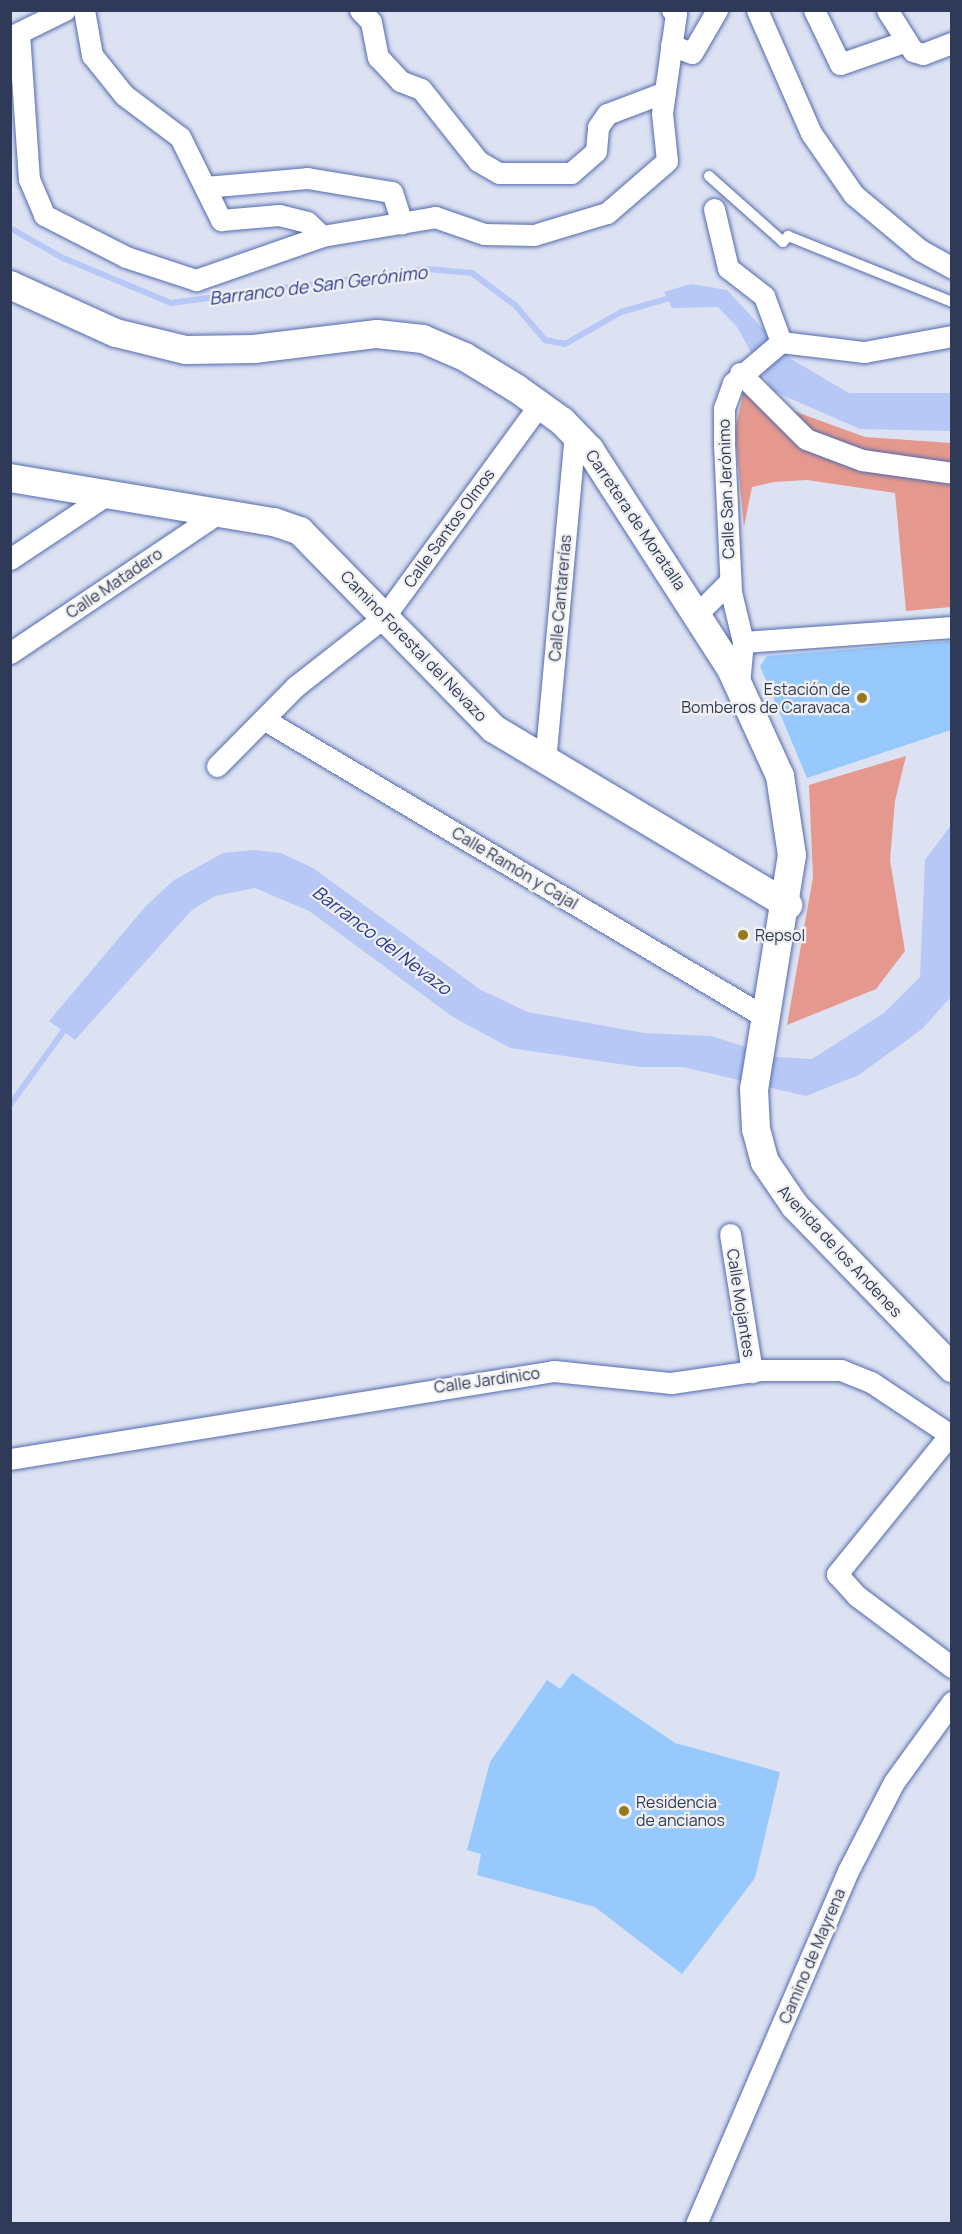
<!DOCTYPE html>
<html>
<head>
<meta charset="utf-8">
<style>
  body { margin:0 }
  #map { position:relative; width:962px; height:2234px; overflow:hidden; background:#dce2f2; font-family:Manrope,sans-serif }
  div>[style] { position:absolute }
  .green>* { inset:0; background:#e5998e }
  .water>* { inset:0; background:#b7c8f6 }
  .stream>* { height:6px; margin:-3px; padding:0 3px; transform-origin:3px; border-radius:3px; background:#b7c8f6 }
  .building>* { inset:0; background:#97c9fc }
  .roads { filter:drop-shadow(0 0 2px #546aae) drop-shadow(0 0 2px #546aae) }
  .lane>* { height:10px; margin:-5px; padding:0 5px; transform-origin:5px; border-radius:5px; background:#fff }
  .street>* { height:21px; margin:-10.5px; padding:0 10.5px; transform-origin:10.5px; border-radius:10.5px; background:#fff }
  .secondary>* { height:28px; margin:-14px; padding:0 14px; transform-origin:14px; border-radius:14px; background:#fff }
  .dots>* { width:16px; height:16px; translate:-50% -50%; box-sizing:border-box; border:3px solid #f0f0f0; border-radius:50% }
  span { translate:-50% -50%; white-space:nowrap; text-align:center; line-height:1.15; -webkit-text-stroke:4.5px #f0f0f0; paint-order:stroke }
  .street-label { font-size:16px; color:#2f3a58 }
  .poi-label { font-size:16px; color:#2f3a58 }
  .right { translate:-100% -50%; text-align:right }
  .left { translate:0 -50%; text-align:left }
  .water-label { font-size:18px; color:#273a8f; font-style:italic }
  .frame { position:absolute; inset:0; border:12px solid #2f3a58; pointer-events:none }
</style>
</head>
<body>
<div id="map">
  <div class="green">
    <i style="clip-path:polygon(745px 386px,791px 410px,865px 437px,951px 443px,951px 607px,906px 611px,895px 493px,807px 480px,774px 482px,752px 487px,744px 527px,735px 431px)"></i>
    <i style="clip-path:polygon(906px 756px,895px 801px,890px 860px,905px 951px,876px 989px,787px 1025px,813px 877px,809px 785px)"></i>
  </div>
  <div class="water">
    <i style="clip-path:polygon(691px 284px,727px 290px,791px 359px,849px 393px,951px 393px,951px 431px,860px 429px,773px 391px,737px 327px,718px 307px,672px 308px,664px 292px)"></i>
    <i style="clip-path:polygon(951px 825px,950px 998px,922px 1029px,859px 1075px,806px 1096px,683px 1067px,640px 1067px,510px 1048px,453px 1017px,309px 911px,255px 888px,215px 896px,192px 910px,75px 1040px,49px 1021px,145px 907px,174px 880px,223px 853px,254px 850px,281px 853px,313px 868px,481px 990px,528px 1012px,644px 1033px,711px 1036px,777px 1057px,812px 1059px,884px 1013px,920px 977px,925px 860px)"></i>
  </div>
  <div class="stream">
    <i style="left:10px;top:228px;width:61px;rotate:29.5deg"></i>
    <i style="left:63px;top:258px;width:117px;rotate:22.6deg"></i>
    <i style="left:171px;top:303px;width:258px;rotate:-7.6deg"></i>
    <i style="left:427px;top:269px;width:45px;rotate:5.1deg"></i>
    <i style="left:472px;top:273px;width:55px;rotate:36.9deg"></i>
    <i style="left:516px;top:306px;width:45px;rotate:49.5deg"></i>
    <i style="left:545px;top:340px;width:20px;rotate:11deg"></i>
    <i style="left:565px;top:344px;width:64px;rotate:-29.7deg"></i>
    <i style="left:621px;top:312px;width:54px;rotate:-16.1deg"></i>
    <i style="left:10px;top:1105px;width:99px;rotate:-54.1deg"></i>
  </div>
  <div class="building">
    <i style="clip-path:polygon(951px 641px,951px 730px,807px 778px,760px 666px,767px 656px)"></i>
    <i style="clip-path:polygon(572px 1673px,675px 1743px,780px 1772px,755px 1878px,682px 1974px,595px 1907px,477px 1875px,481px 1854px,467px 1850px,490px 1762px,547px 1680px,560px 1689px)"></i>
  </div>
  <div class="roads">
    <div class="lane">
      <i style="left:709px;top:176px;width:99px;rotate:41.7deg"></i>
      <i style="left:783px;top:242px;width:8px;rotate:-50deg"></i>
      <i style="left:788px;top:236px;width:177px;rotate:21.9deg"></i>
    </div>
    <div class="street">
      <i style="left:84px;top:10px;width:46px;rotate:79.9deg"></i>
      <i style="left:92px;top:55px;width:51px;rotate:51.3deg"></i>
      <i style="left:124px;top:95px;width:70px;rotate:36.9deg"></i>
      <i style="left:180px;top:137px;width:93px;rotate:63.7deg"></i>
      <i style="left:221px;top:220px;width:58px;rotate:-4.9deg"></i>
      <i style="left:279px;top:215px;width:29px;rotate:14deg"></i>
      <i style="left:307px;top:222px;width:21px;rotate:43deg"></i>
      <i style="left:360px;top:10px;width:16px;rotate:47deg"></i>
      <i style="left:371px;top:22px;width:36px;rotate:79deg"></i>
      <i style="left:378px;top:57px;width:33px;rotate:47deg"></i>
      <i style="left:400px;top:81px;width:22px;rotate:21deg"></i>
      <i style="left:421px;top:89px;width:92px;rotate:51.6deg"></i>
      <i style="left:478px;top:161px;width:24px;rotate:30deg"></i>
      <i style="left:499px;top:173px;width:72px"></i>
      <i style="left:571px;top:173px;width:33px;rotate:-41deg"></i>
      <i style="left:596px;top:151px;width:24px;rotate:-85deg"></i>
      <i style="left:598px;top:127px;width:16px;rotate:-55deg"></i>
      <i style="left:607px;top:114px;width:62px;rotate:-20.8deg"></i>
      <i style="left:757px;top:10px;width:134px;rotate:66.3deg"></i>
      <i style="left:811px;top:133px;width:75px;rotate:55.3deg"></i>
      <i style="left:854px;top:195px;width:86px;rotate:39.8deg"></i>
      <i style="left:920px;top:250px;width:37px;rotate:29deg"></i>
      <i style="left:814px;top:10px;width:60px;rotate:64.3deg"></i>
      <i style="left:840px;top:64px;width:67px;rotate:-19.2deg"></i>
      <i style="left:887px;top:10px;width:49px;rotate:57.6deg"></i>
      <i style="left:913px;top:51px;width:10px;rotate:17deg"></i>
      <i style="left:923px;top:54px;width:31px;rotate:-21deg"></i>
      <i style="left:19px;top:33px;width:146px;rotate:86.1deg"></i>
      <i style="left:29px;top:179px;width:39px;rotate:67deg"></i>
      <i style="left:44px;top:215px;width:92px;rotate:27.1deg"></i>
      <i style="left:126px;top:257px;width:74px;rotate:18.2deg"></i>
      <i style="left:196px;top:280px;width:133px;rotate:-19.2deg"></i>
      <i style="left:322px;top:236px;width:115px;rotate:-9.5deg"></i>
      <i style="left:435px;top:217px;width:52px;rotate:19.1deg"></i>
      <i style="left:484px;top:234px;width:50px;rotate:1.1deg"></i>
      <i style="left:534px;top:235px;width:76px;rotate:-16.8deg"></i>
      <i style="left:607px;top:213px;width:79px;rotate:-40.9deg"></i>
      <i style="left:667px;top:161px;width:48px;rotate:-95.9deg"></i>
      <i style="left:662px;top:113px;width:101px;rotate:-82deg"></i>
      <i style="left:676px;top:13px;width:5px;rotate:-143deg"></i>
      <i style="left:10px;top:37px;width:61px;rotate:-26.1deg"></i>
      <i style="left:671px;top:45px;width:22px;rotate:21deg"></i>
      <i style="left:692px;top:53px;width:50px;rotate:-59.8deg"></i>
      <i style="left:205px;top:187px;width:102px;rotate:-5deg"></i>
      <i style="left:307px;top:178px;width:86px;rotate:9.4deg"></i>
      <i style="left:392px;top:192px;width:33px;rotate:72deg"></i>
      <i style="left:714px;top:209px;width:61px;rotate:76.7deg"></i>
      <i style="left:728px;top:268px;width:46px;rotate:37.9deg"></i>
      <i style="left:764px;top:296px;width:49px;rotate:69.7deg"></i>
      <i style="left:740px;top:373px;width:93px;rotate:45deg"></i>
      <i style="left:806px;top:439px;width:60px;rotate:20.6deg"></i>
      <i style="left:862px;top:460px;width:91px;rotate:8.2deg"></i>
      <i style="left:10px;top:559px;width:118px;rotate:-33.6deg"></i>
      <i style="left:697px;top:614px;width:47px;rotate:-45deg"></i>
      <i style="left:743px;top:642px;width:210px;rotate:-4.1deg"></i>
      <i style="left:10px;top:653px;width:249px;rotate:-33.9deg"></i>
      <i style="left:739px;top:684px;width:42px;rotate:-84.6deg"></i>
      <i style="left:743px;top:642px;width:51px;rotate:-103.5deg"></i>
      <i style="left:731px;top:592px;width:146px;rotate:-92.7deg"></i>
      <i style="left:724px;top:446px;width:38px;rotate:-90deg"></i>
      <i style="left:724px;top:408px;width:27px;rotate:-70deg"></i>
      <i style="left:733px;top:383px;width:63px;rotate:-40.5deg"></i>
      <i style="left:781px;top:342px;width:84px;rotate:6.9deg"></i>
      <i style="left:864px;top:352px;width:89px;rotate:-10.3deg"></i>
      <i style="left:265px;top:720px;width:582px;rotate:30.71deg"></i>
      <i style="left:545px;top:762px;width:330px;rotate:-84.8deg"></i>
      <i style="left:217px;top:766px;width:112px;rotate:-45.4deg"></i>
      <i style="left:296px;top:686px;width:112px;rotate:-38.1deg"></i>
      <i style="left:384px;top:617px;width:264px;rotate:-53.8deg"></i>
      <i style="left:730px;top:1234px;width:140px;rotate:80.9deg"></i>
      <i style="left:952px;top:1432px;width:183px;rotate:129deg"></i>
      <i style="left:837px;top:1574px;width:30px;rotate:48deg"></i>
      <i style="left:857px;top:1596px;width:119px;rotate:36.8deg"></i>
      <i style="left:10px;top:1459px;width:551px;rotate:-9.19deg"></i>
      <i style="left:554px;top:1371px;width:118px;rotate:5.9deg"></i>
      <i style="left:671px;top:1383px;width:90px;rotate:-8.3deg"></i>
      <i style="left:760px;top:1370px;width:81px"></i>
      <i style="left:841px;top:1370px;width:32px;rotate:22deg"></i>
      <i style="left:871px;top:1382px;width:97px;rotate:33.7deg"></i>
      <i style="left:696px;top:2224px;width:384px;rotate:-66.7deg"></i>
      <i style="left:848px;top:1871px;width:100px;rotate:-62.7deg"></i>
      <i style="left:894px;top:1782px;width:99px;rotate:-54.1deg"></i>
    </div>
    <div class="secondary">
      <i style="left:10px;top:285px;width:116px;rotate:24.4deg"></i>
      <i style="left:116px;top:333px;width:72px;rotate:13.7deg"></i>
      <i style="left:186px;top:350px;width:68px;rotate:-0.8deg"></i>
      <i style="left:254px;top:349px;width:124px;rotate:-7deg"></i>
      <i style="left:377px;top:334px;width:46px;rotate:6.2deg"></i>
      <i style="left:423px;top:339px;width:46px;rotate:23.2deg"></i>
      <i style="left:465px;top:357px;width:60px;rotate:31.3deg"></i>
      <i style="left:516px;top:388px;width:57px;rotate:35.7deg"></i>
      <i style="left:562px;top:421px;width:40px;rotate:46deg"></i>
      <i style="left:590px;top:450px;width:260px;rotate:57.2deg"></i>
      <i style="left:731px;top:669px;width:118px;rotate:65.4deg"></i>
      <i style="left:780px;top:776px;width:80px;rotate:81.4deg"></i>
      <i style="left:792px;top:855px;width:237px;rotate:99.2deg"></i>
      <i style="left:754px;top:1089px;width:40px;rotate:87.1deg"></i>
      <i style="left:756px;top:1129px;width:34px;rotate:75deg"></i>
      <i style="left:765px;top:1162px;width:53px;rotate:55.7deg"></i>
      <i style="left:795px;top:1206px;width:226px;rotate:45.9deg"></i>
      <i style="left:10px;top:478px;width:268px;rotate:9.5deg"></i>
      <i style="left:274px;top:522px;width:28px;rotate:19deg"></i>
      <i style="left:300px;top:531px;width:277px;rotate:45.6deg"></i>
      <i style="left:494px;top:729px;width:343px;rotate:30.9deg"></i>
    </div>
  </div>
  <div class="dots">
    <i style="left:862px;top:698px;background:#96781f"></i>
    <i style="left:743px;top:935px;background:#96781f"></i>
    <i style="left:624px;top:1811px;background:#96781f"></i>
  </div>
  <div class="street-label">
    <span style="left:726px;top:489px;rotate:-92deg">Calle San Jerónimo</span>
    <span style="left:636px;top:520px;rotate:56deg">Carretera de Moratalla</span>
    <span style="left:449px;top:528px;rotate:-54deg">Calle Santos Olmos</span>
    <span style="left:114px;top:583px;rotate:-34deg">Calle Matadero</span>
    <span style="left:560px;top:598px;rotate:-85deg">Calle Cantarerías</span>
    <span style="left:414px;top:646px;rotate:46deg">Camino Forestal del Nevazo</span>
    <span style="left:515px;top:868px;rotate:31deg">Calle Ramón y Cajal</span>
    <span style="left:840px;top:1251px;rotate:47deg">Avenida de los Andenes</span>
    <span style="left:741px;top:1303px;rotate:81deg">Calle Mojantes</span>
    <span style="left:487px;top:1380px;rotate:-8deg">Calle Jardinico</span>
    <span style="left:812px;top:1956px;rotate:-67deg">Camino de Mayrena</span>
  </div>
  <div class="poi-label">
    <span class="right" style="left:850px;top:698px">Estación de<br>Bomberos de Caravaca</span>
    <span class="left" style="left:755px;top:935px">Repsol</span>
    <span class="left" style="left:636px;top:1811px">Residencia<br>de ancianos</span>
  </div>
  <div class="water-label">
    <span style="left:318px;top:285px;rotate:-7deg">Barranco de San Gerónimo</span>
    <span style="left:382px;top:940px;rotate:37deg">Barranco del Nevazo</span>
  </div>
  <div class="frame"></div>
</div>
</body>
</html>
